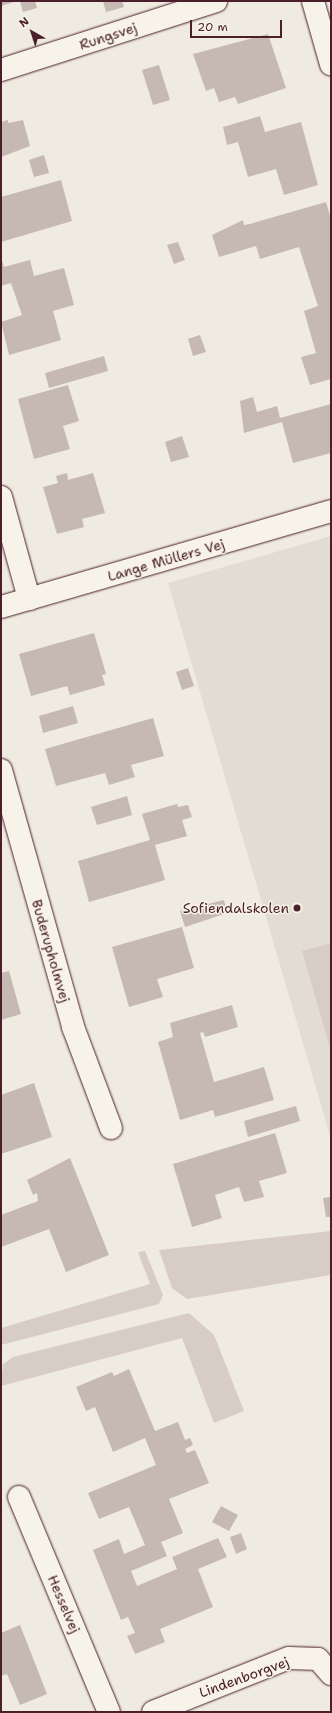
<!DOCTYPE html>
<html>
<head>
<meta charset="utf-8">
<style>
  body { margin:0 }
  #map { position:relative; width:332px; height:1713px; overflow:hidden; background:#f0ebe0; font-family:"Shantell Sans",sans-serif }
  div>[style] { position:absolute }
  .built>* { inset:0; background:#e3dcd2 }
  .green>* { inset:0; background:#d8cdc6 }
  .building>* { inset:0; background:#c6b8b3 }
  .roads { filter:drop-shadow(0 0 1px #4a1f2b) drop-shadow(0 0 1px #4a1f2b) }
  .street>* { height:22px; margin:-11px; padding:0 11px; transform-origin:11px; border-radius:11px; background:#f7f3e8 }
  .dots>* { width:11px; height:11px; translate:-50% -50%; box-sizing:border-box; border:2px solid #f7f3e8; border-radius:50% }
  span { translate:-50% -50%; white-space:nowrap; text-align:center; line-height:1.15; -webkit-text-stroke:3px #f7f3e8; paint-order:stroke }
  .street-label { font-size:14px; color:#4a1f2b }
  .poi-label { font-size:14px; color:#4a1f2b }
  .right { translate:-100% -50%; text-align:right }
  .frame { position:absolute; inset:0; border:2px solid #4a1f2b; pointer-events:none }
  .north { position:absolute; left:12px; top:12px; width:40px; height:40px; -webkit-text-stroke:3px #f7f3e8; paint-order:stroke; rotate:321deg; font-size:11px; font-weight:700; line-height:16px; text-align:center; color:#4a1f2b }
  .north::after { content:''; display:block; margin:auto; width:14px; height:18px; background:#4a1f2b; clip-path:polygon(50% 0,100% 100%,50% 72%,0 100%) }
  .scale { position:absolute; left:190px; top:20px; width:92px; height:18px; box-sizing:border-box; border:2px solid #4a1f2b; border-top:0; padding-left:5px; font-size:12px; line-height:14px; white-space:nowrap; color:#4a1f2b; -webkit-text-stroke:3px #f7f3e8; paint-order:stroke }
</style>
</head>
<body>
<div id="map">
  <div class="built">
    <i style="clip-path:polygon(331px 536px,331px 1139px,168px 583px)"></i>
  </div>
  <div class="green">
    <i style="clip-path:polygon(331px 943px,331px 1051px,302px 951px)"></i>
    <i style="clip-path:polygon(331px 1231px,331px 1275px,187px 1299px,172px 1288px,159px 1250px)"></i>
    <i style="clip-path:polygon(145px 1251px,163px 1295px,159px 1304px,1px 1345px,1px 1328px,150px 1284px,138px 1252px)"></i>
    <i style="clip-path:polygon(189px 1313px,214px 1335px,244px 1411px,214px 1423px,182px 1338px,1px 1386px,3px 1364px,13px 1357px)"></i>
  </div>
  <div class="building">
    <i style="clip-path:polygon(1px 1px,17px 1px,1px 6px)"></i>
    <i style="clip-path:polygon(20px 1px,35px 1px,37px 8px,23px 12px)"></i>
    <i style="clip-path:polygon(103px 1px,122px 1px,124px 7px,106px 12px)"></i>
    <i style="clip-path:polygon(268px 34px,286px 88px,238px 104px,235px 97px,219px 102px,214px 88px,206px 91px,193px 54px)"></i>
    <i style="clip-path:polygon(159px 65px,170px 100px,153px 105px,142px 70px)"></i>
    <i style="clip-path:polygon(260px 116px,265px 132px,301px 122px,318px 185px,284px 195px,276px 169px,248px 177px,238px 142px,227px 145px,223px 127px)"></i>
    <i style="clip-path:polygon(8px 120px,8px 123px,23px 120px,30px 146px,1px 157px,1px 122px)"></i>
    <i style="clip-path:polygon(44px 155px,49px 173px,34px 177px,29px 160px)"></i>
    <i style="clip-path:polygon(61px 180px,72px 221px,1px 242px,1px 197px)"></i>
    <i style="clip-path:polygon(326px 202px,331px 219px,331px 379px,310px 385px,301px 357px,316px 353px,304px 311px,318px 306px,299px 247px,260px 259px,256px 246px,219px 257px,212px 235px,243px 220px,244px 225px,250px 224px)"></i>
    <i style="clip-path:polygon(178px 242px,185px 260px,174px 264px,167px 245px)"></i>
    <i style="clip-path:polygon(1px 257px,4px 267px,30px 260px,34px 276px,64px 268px,74px 305px,53px 311px,61px 340px,9px 355px,1px 322px,22px 315px,11px 283px,1px 286px)"></i>
    <i style="clip-path:polygon(200px 335px,206px 352px,193px 356px,188px 339px)"></i>
    <i style="clip-path:polygon(104px 356px,108px 371px,49px 388px,45px 373px)"></i>
    <i style="clip-path:polygon(68px 385px,79px 421px,63px 426px,70px 449px,34px 459px,18px 399px)"></i>
    <i style="clip-path:polygon(253px 397px,257px 412px,277px 406px,280px 418px,331px 404px,331px 453px,293px 463px,282px 422px,244px 433px,240px 401px)"></i>
    <i style="clip-path:polygon(182px 436px,189px 457px,171px 462px,165px 442px)"></i>
    <i style="clip-path:polygon(67px 473px,68px 480px,93px 473px,105px 513px,82px 519px,84px 527px,57px 534px,43px 487px,58px 483px,56px 476px)"></i>
    <i style="clip-path:polygon(94px 633px,106px 674px,102px 675px,105px 685px,70px 695px,67px 686px,31px 696px,19px 654px)"></i>
    <i style="clip-path:polygon(188px 668px,194px 686px,182px 690px,176px 672px)"></i>
    <i style="clip-path:polygon(73px 706px,78px 723px,43px 733px,39px 716px)"></i>
    <i style="clip-path:polygon(153px 718px,164px 756px,131px 765px,135px 777px,109px 785px,105px 773px,56px 786px,45px 749px)"></i>
    <i style="clip-path:polygon(127px 796px,132px 815px,97px 825px,91px 807px)"></i>
    <i style="clip-path:polygon(177px 804px,178px 807px,188px 805px,192px 817px,182px 820px,187px 836px,155px 845px,165px 880px,89px 902px,78px 861px,150px 840px,142px 814px)"></i>
    <i style="clip-path:polygon(224px 900px,227px 913px,185px 927px,180px 911px)"></i>
    <i style="clip-path:polygon(182px 927px,194px 968px,157px 979px,163px 997px,129px 1007px,112px 947px)"></i>
    <i style="clip-path:polygon(9px 971px,21px 1014px,1px 1020px,1px 973px)"></i>
    <i style="clip-path:polygon(232px 1005px,238px 1027px,205px 1037px,203px 1032px,200px 1033px,214px 1082px,264px 1067px,274px 1100px,215px 1117px,213px 1110px,180px 1120px,158px 1042px,173px 1037px,170px 1023px)"></i>
    <i style="clip-path:polygon(34px 1083px,52px 1137px,1px 1154px,1px 1095px)"></i>
    <i style="clip-path:polygon(296px 1106px,300px 1121px,248px 1137px,244px 1121px)"></i>
    <i style="clip-path:polygon(275px 1133px,287px 1173px,259px 1181px,264px 1197px,244px 1202px,239px 1187px,215px 1195px,222px 1218px,192px 1227px,173px 1164px)"></i>
    <i style="clip-path:polygon(70px 1158px,109px 1255px,66px 1272px,49px 1229px,1px 1247px,1px 1215px,38px 1201px,37px 1193px,33px 1195px,27px 1180px)"></i>
    <i style="clip-path:polygon(331px 1197px,331px 1217px,326px 1217px,323px 1198px)"></i>
    <i style="clip-path:polygon(129px 1369px,155px 1431px,178px 1422px,185px 1440px,190px 1438px,193px 1445px,185px 1449px,187px 1453px,195px 1450px,209px 1483px,169px 1499px,183px 1533px,161px 1542px,167px 1556px,131px 1571px,137px 1586px,177px 1569px,172px 1557px,218px 1538px,227px 1557px,198px 1569px,213px 1607px,160px 1629px,165px 1642px,135px 1654px,127px 1636px,135px 1633px,128px 1617px,121px 1620px,93px 1550px,119px 1539px,124px 1554px,145px 1545px,129px 1507px,99px 1519px,88px 1493px,156px 1465px,145px 1438px,113px 1452px,95px 1407px,86px 1411px,76px 1387px,112px 1372px,114px 1376px)"></i>
    <i style="clip-path:polygon(221px 1506px,238px 1515px,229px 1531px,212px 1522px)"></i>
    <i style="clip-path:polygon(241px 1533px,247px 1549px,236px 1554px,230px 1537px)"></i>
    <i style="clip-path:polygon(20px 1625px,47px 1694px,20px 1705px,7px 1674px,1px 1676px,1px 1633px)"></i>
  </div>
  <div class="roads">
    <div class="street">
      <i style="left:313px;top:1px;width:66px;rotate:74.1deg"></i>
      <i style="left:1px;top:70px;width:226px;rotate:-17.8deg"></i>
      <i style="left:1px;top:497px;width:106px;rotate:74.6deg"></i>
      <i style="left:1px;top:607px;width:344px;rotate:-16.2deg"></i>
      <i style="left:1px;top:770px;width:267px;rotate:74.3deg"></i>
      <i style="left:73px;top:1027px;width:108px;rotate:69.4deg"></i>
      <i style="left:19px;top:1497px;width:233px;rotate:67.3deg"></i>
      <i style="left:153px;top:1712px;width:146px;rotate:-21.7deg"></i>
      <i style="left:289px;top:1658px;width:29px;rotate:2deg"></i>
      <i style="left:318px;top:1659px;width:20px;rotate:49deg"></i>
    </div>
  </div>
  <div class="dots">
    <i style="left:297px;top:908px;background:#4a1f2b"></i>
  </div>
  <div class="street-label">
    <span style="left:108px;top:36px;rotate:-18deg">Rungsvej</span>
    <span style="left:166px;top:560px;rotate:-16deg">Lange Müllers Vej</span>
    <span style="left:51px;top:951px;rotate:74deg">Buderupholmvej</span>
    <span style="left:64px;top:1604px;rotate:67deg">Hesselvej</span>
    <span style="left:244px;top:1677px;rotate:-20deg">Lindenborgvej</span>
  </div>
  <div class="poi-label">
    <span class="right" style="left:289px;top:908px">Sofiendalskolen</span>
  </div>
  <div class="frame"></div>
  <div class="north">N</div>
  <div class="scale">20 m</div>
</div>
</body>
</html>
